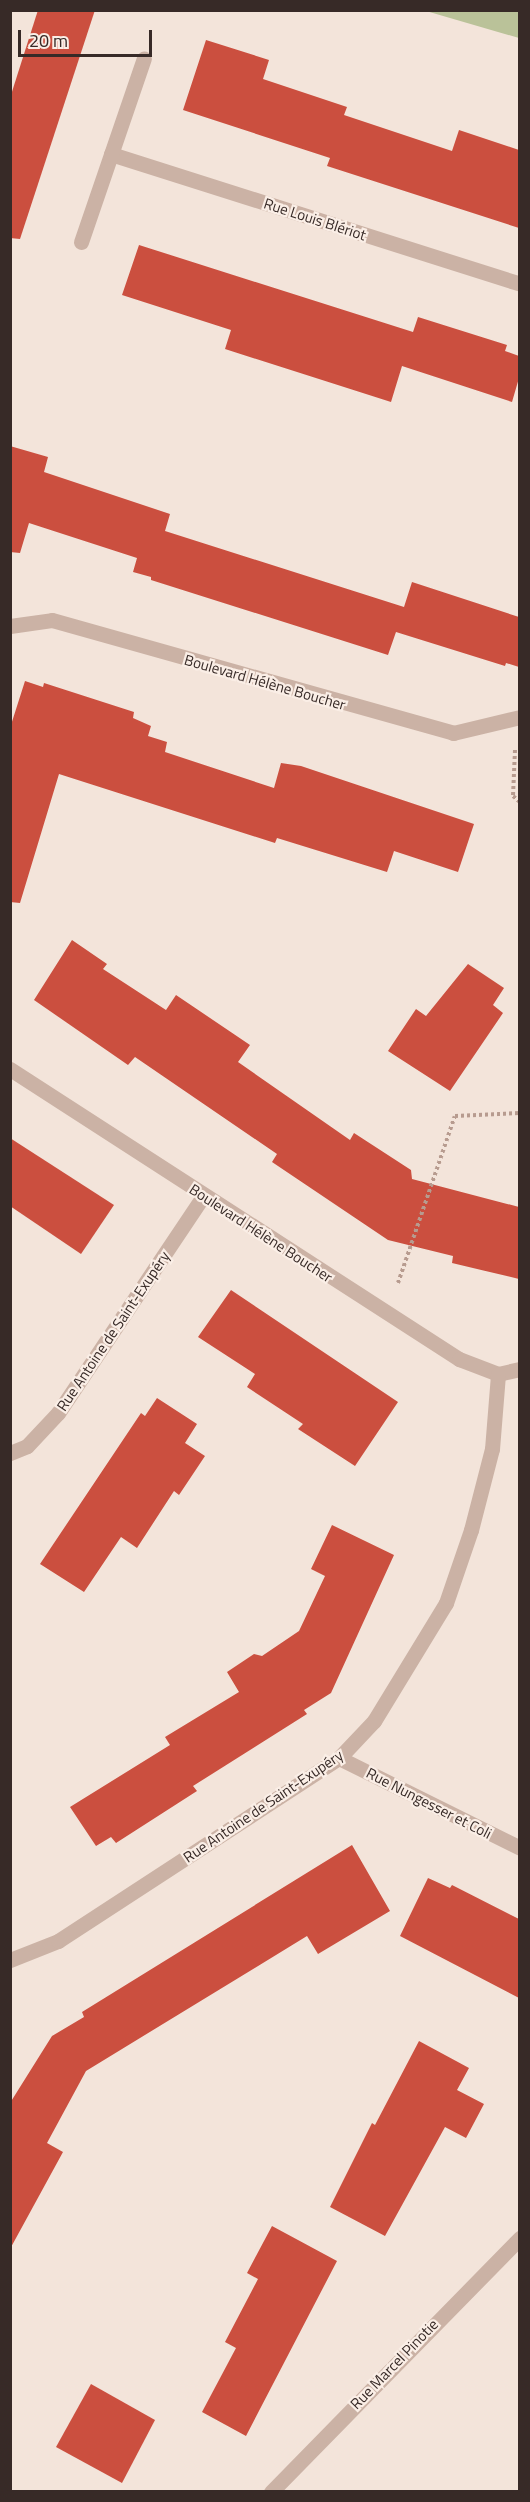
<!DOCTYPE html>
<html>
<head>
<meta charset="utf-8">
<style>
  body { margin:0 }
  #map { position:relative; width:530px; height:2502px; overflow:hidden; background:#f3e4da; font-family:"Titillium Web",sans-serif }
  div>[style] { position:absolute }
  .green>* { inset:0; background:#bac299 }
  .building>* { inset:0; background:#cb4f3f }
  .path>* { height:4px; margin-top:-2px; transform-origin:0; background:repeating-linear-gradient(90deg,#b79b8f 0 3px,transparent 0 6px) }
  .minor>* { height:15px; margin:-7.5px; padding:0 7.5px; transform-origin:7.5px; border-radius:7.5px; background:#cbb2a5 }
  .tertiary>* { height:15px; margin:-7.5px; padding:0 7.5px; transform-origin:7.5px; border-radius:7.5px; background:#cbb2a5 }
  span { translate:-50% -50%; white-space:nowrap; text-align:center; line-height:1.15; -webkit-text-stroke:4.5px #faeee6; paint-order:stroke }
  .street-label { font-size:15px; color:#372a27 }
  .frame { position:absolute; inset:0; border:12px solid #372a27; pointer-events:none }
  .scale { position:absolute; left:18px; top:30px; width:134px; height:27px; box-sizing:border-box; border:3px solid #372a27; border-top:0; padding-left:8px; font-size:18px; line-height:21px; white-space:nowrap; color:#372a27; -webkit-text-stroke:4px #faeee6; paint-order:stroke }
</style>
</head>
<body>
<div id="map">
  <div class="green">
    <i style="clip-path:polygon(426px 11px,519px 11px,519px 38px)"></i>
  </div>
  <div class="building">
    <i style="clip-path:polygon(38px 10px,95px 10px,20px 239px,10px 238px,10px 98px)"></i>
    <i style="clip-path:polygon(206px 40px,269px 60px,263px 79px,347px 107px,344px 115px,452px 151px,459px 130px,519px 150px,519px 228px,327px 166px,330px 158px,183px 110px)"></i>
    <i style="clip-path:polygon(139px 245px,413px 332px,418px 317px,507px 345px,505px 351px,519px 356px,519px 378px,512px 402px,402px 366px,391px 402px,225px 349px,231px 330px,122px 295px)"></i>
    <i style="clip-path:polygon(10px 446px,48px 457px,44px 472px,170px 514px,165px 531px,404px 607px,412px 582px,519px 617px,519px 667px,506px 663px,505px 666px,396px 632px,388px 655px,151px 580px,151px 577px,133px 572px,137px 558px,29px 523px,20px 553px,10px 552px)"></i>
    <i style="clip-path:polygon(25px 681px,43px 687px,44px 683px,134px 712px,133px 718px,151px 726px,148px 736px,167px 742px,165px 752px,274px 788px,281px 763px,301px 766px,474px 824px,458px 872px,394px 851px,387px 872px,277px 838px,275px 843px,59px 774px,20px 903px,10px 902px,10px 728px)"></i>
    <i style="clip-path:polygon(72px 940px,107px 964px,103px 969px,166px 1010px,176px 995px,250px 1045px,238px 1062px,350px 1140px,354px 1133px,411px 1170px,412px 1179px,519px 1207px,519px 1279px,452px 1263px,453px 1256px,388px 1240px,272px 1162px,277px 1154px,135px 1057px,128px 1065px,34px 1000px)"></i>
    <i style="clip-path:polygon(468px 964px,504px 988px,493px 1005px,503px 1013px,450px 1091px,388px 1051px,416px 1009px,426px 1016px)"></i>
    <i style="clip-path:polygon(10px 1138px,114px 1205px,81px 1254px,10px 1206px)"></i>
    <i style="clip-path:polygon(231px 1290px,398px 1402px,355px 1466px,298px 1429px,303px 1424px,247px 1387px,255px 1374px,198px 1337px)"></i>
    <i style="clip-path:polygon(157px 1398px,197px 1424px,185px 1443px,205px 1456px,179px 1495px,174px 1491px,137px 1548px,121px 1537px,84px 1592px,40px 1564px,141px 1413px,145px 1416px)"></i>
    <i style="clip-path:polygon(332px 1525px,394px 1555px,331px 1693px,304px 1710px,307px 1714px,193px 1786px,197px 1791px,116px 1843px,111px 1837px,96px 1846px,70px 1807px,170px 1745px,165px 1737px,239px 1692px,227px 1672px,254px 1654px,262px 1656px,299px 1631px,325px 1576px,311px 1569px)"></i>
    <i style="clip-path:polygon(352px 1845px,390px 1911px,318px 1954px,307px 1936px,86px 2071px,47px 2143px,63px 2152px,10px 2249px,10px 2103px,52px 2036px,84px 2017px,82px 2012px)"></i>
    <i style="clip-path:polygon(428px 1878px,450px 1888px,452px 1885px,519px 1919px,519px 1998px,400px 1936px)"></i>
    <i style="clip-path:polygon(419px 2041px,469px 2068px,457px 2090px,484px 2104px,466px 2138px,445px 2127px,385px 2236px,330px 2207px,372px 2123px,375px 2125px)"></i>
    <i style="clip-path:polygon(272px 2226px,337px 2261px,246px 2436px,202px 2412px,236px 2348px,225px 2342px,258px 2279px,247px 2273px)"></i>
    <i style="clip-path:polygon(91px 2384px,155px 2420px,122px 2483px,56px 2447px)"></i>
  </div>
  <div class="path">
    <i style="left:515px;top:750px;width:46px;rotate:92.5deg"></i>
    <i style="left:513px;top:796px;width:9px;rotate:41deg"></i>
    <i style="left:398px;top:1283px;width:176px;rotate:-71.2deg"></i>
    <i style="left:455px;top:1116px;width:65px;rotate:-2.6deg"></i>
  </div>
  <div class="minor">
    <i style="left:111px;top:154px;width:429px;rotate:17.6deg"></i>
    <i style="left:81px;top:242px;width:194px;rotate:-71.1deg"></i>
    <i style="left:10px;top:626px;width:42px;rotate:-8.1deg"></i>
    <i style="left:52px;top:620px;width:417px;rotate:15.7deg"></i>
    <i style="left:453px;top:733px;width:69px;rotate:-13.4deg"></i>
    <i style="left:10px;top:1069px;width:535px;rotate:32.86deg"></i>
    <i style="left:459px;top:1359px;width:42px;rotate:21deg"></i>
    <i style="left:498px;top:1374px;width:23px;rotate:-13deg"></i>
    <i style="left:10px;top:1453px;width:18px;rotate:-22deg"></i>
    <i style="left:27px;top:1446px;width:45px;rotate:-46.8deg"></i>
    <i style="left:58px;top:1413px;width:261px;rotate:-56.2deg"></i>
    <i style="left:339px;top:1758px;width:202px;rotate:26.4deg"></i>
    <i style="left:10px;top:1960px;width:52px;rotate:-21.6deg"></i>
    <i style="left:58px;top:1941px;width:335px;rotate:-33.1deg"></i>
    <i style="left:339px;top:1758px;width:51px;rotate:-46.6deg"></i>
    <i style="left:374px;top:1721px;width:138px;rotate:-58.6deg"></i>
    <i style="left:446px;top:1603px;width:77px;rotate:-71.1deg"></i>
    <i style="left:471px;top:1530px;width:84px;rotate:-75.5deg"></i>
    <i style="left:492px;top:1449px;width:75px;rotate:-85.4deg"></i>
  </div>
  <div class="tertiary">
    <i style="left:271px;top:2492px;width:356px;rotate:-45.6deg"></i>
  </div>
  <div class="street-label">
    <span style="left:315px;top:219px;rotate:18deg">Rue Louis Blériot</span>
    <span style="left:265px;top:682px;rotate:16deg">Boulevard Hélène Boucher</span>
    <span style="left:261px;top:1233px;rotate:33deg">Boulevard Hélène Boucher</span>
    <span style="left:113px;top:1331px;rotate:-56deg">Rue Antoine de Saint-Exupéry</span>
    <span style="left:429px;top:1803px;rotate:27deg">Rue Nungesser et Coli</span>
    <span style="left:263px;top:1806px;rotate:-34deg">Rue Antoine de Saint-Exupéry</span>
    <span style="left:394px;top:2364px;rotate:-46deg">Rue Marcel Pinotie</span>
  </div>
  <div class="frame"></div>
  <div class="scale">20 m</div>
</div>
</body>
</html>
